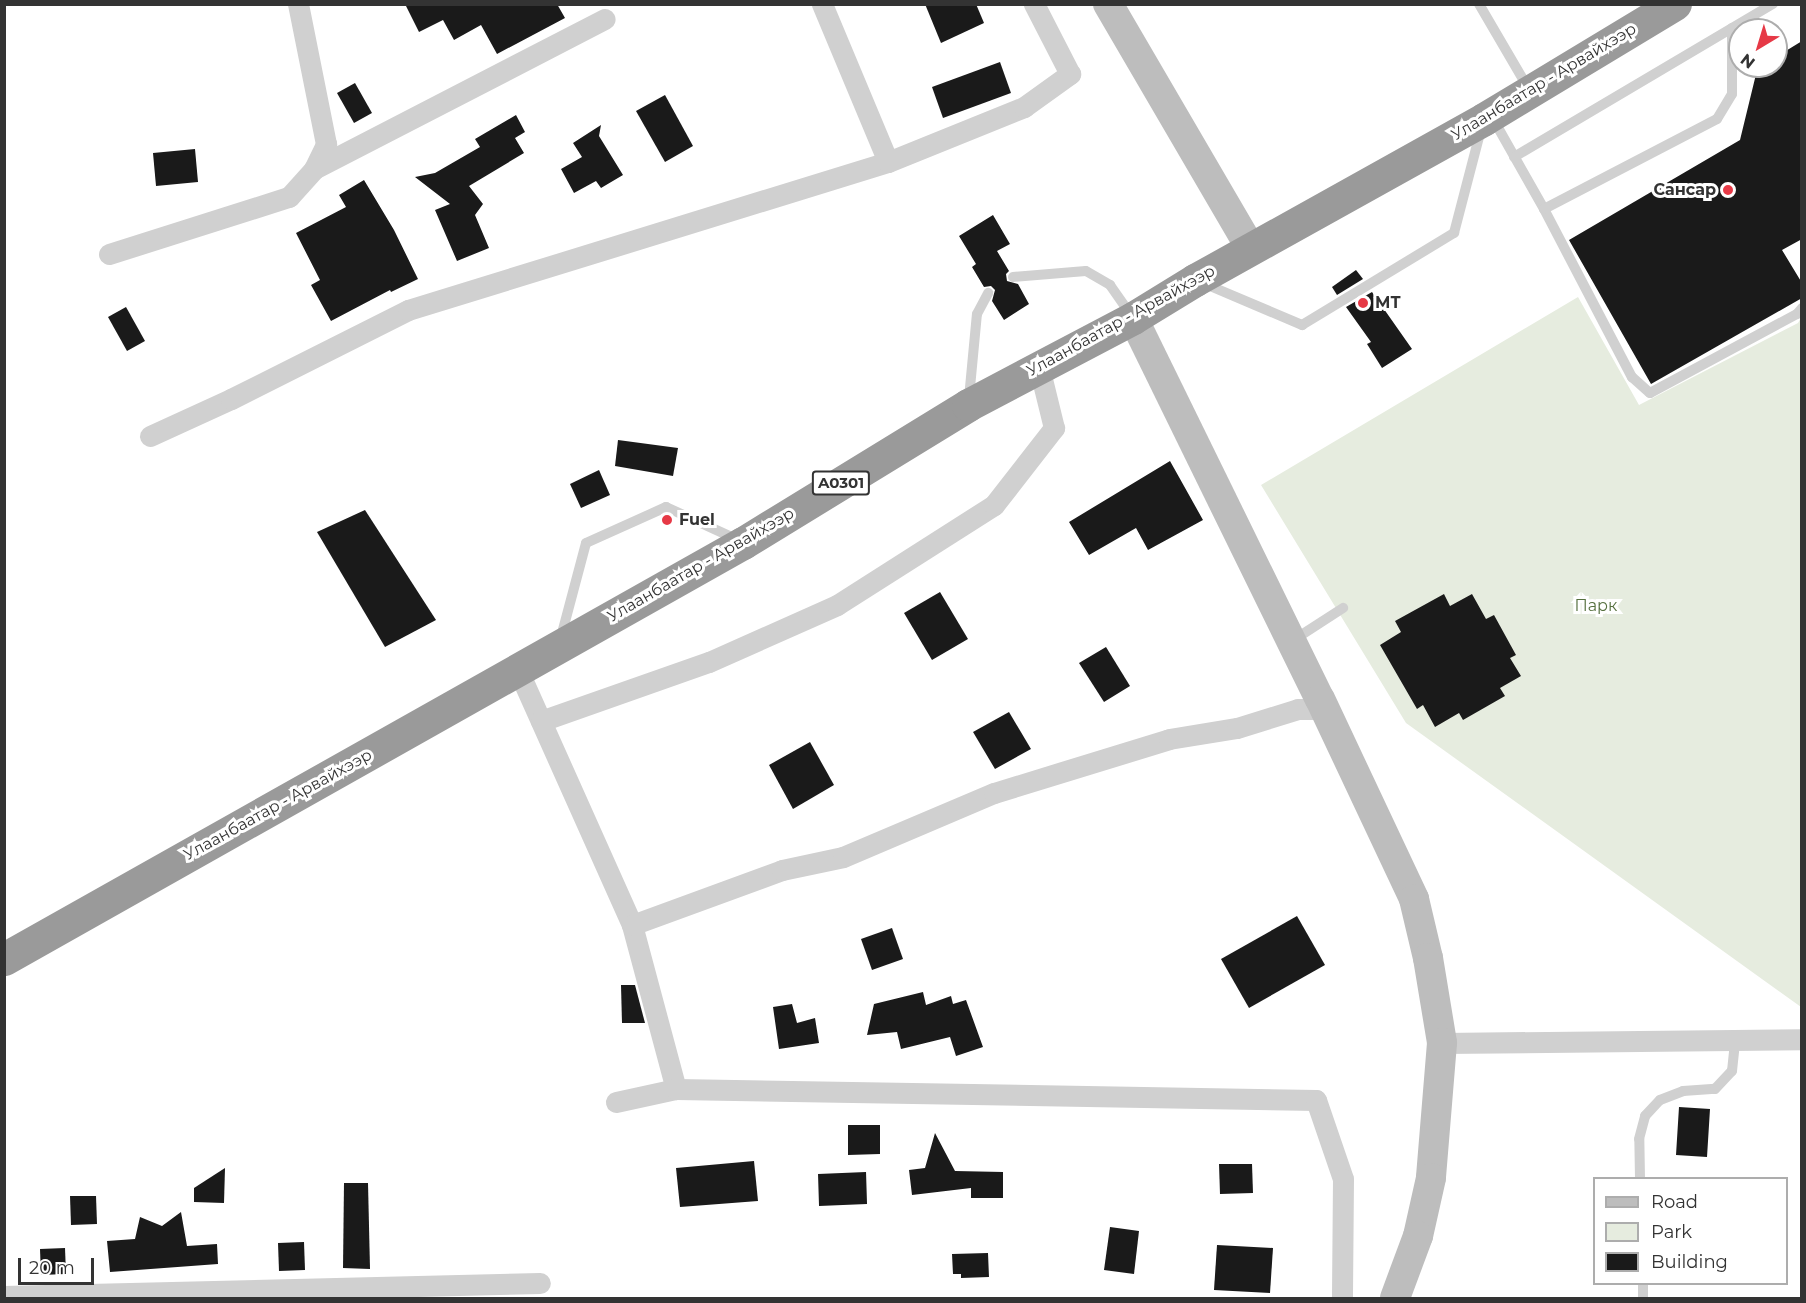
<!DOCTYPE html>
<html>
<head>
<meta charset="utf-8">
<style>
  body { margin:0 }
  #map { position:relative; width:1806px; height:1303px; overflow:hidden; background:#fff; font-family:Montserrat,sans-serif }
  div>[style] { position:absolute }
  .green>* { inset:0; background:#e6ecdf }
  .building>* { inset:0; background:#1a1a1a }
  .lane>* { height:10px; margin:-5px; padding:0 5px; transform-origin:5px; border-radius:5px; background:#d0d0d0 }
  .street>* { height:21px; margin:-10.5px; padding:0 10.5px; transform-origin:10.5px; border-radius:10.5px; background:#d0d0d0 }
  .secondary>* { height:30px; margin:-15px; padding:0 15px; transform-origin:15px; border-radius:15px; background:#bdbdbd }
  .highway>* { height:33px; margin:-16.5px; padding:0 16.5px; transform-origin:16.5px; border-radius:16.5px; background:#9a9a9a }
  .dots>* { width:16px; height:16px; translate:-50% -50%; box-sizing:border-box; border:3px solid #fff; border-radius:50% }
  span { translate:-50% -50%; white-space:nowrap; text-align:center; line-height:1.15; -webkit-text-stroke:6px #fff; paint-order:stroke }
  .shield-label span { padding:2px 4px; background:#fff; border:2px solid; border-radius:4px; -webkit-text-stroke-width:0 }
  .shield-label { font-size:15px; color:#333; font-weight:700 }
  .street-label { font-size:16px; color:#333 }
  .poi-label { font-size:16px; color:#333; font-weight:700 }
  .right { translate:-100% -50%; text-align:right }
  .left { translate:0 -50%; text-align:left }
  .park-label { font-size:16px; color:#56703f }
  .frame { position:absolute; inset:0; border:6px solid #333; pointer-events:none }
  .legend { position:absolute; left:1593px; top:1177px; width:195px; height:108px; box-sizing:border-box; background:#fff; border:2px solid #adadad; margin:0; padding:8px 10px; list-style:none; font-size:18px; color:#333 }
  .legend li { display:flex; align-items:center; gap:12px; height:30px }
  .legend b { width:30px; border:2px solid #adadad }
  .north { position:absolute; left:1728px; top:18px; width:60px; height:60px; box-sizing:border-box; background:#fff; border:2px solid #adadad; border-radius:50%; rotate:218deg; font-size:16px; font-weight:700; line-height:24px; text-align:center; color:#333 }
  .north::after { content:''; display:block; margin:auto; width:21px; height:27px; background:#e63946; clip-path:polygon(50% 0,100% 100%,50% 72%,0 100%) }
  .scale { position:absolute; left:18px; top:1258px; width:76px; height:27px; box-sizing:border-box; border:3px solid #333; border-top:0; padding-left:8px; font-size:18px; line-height:21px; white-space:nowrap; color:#333; -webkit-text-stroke:4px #fff; paint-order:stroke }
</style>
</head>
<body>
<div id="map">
  <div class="green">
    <i style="clip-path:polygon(1578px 297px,1639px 405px,1798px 323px,1801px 318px,1801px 1007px,1406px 723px,1261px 485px)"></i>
  </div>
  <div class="building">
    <i style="clip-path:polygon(405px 4px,557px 4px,565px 18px,497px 54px,481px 25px,454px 40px,443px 20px,419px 32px)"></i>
    <i style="clip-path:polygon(925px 4px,976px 4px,984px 23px,941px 43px)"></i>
    <i style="clip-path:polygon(1802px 41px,1802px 239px,1782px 250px,1802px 283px,1802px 298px,1651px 384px,1569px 240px,1740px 140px,1758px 66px,1776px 66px,1776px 57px)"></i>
    <i style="clip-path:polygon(1000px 62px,1011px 93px,943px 118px,932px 87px)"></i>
    <i style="clip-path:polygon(355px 83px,372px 113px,354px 123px,337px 93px)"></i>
    <i style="clip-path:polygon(665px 95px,693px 146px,665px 162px,636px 111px)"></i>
    <i style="clip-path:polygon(516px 115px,525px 132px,515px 138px,524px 153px,469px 186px,483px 204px,475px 215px,489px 248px,457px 261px,435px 210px,450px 204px,415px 177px,435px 173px,480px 147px,475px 139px)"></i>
    <i style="clip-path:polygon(601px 125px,599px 136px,623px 175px,601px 188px,596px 181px,574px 193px,561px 169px,582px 157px,573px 143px)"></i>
    <i style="clip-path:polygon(195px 149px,198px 182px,156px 186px,153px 153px)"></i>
    <i style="clip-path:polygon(364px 180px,394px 230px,418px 279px,391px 292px,390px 290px,331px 321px,311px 285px,320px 280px,296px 233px,346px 207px,339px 195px)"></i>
    <i style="clip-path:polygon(993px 215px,1010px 244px,997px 251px,1009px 271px,1006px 274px,1007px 281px,1018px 284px,1029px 304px,1004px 320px,992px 301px,995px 290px,991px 286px,984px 287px,972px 267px,976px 264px,959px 236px)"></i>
    <i style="clip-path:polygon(1356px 270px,1363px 279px,1337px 295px,1332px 287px)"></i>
    <i style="clip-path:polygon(1372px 292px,1412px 349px,1382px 368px,1367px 344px,1371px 342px,1346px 307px)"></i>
    <i style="clip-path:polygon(126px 307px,145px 341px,127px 351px,108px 317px)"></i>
    <i style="clip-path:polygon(618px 440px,678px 448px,673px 476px,615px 466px)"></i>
    <i style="clip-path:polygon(1170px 461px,1203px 520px,1148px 550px,1136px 528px,1089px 555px,1069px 522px)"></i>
    <i style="clip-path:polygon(599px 470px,610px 495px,581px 508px,570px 484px)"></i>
    <i style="clip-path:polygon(365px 510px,436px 620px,385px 647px,317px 532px)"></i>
    <i style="clip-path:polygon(940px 592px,968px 639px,932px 660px,904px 613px)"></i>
    <i style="clip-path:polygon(1444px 594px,1450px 606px,1472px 594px,1486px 619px,1494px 615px,1516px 655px,1510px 658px,1521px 676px,1500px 688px,1505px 696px,1463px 720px,1459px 713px,1435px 727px,1423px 705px,1417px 709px,1380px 645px,1401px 632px,1395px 621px)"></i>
    <i style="clip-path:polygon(1106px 647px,1130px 686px,1104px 702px,1079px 663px)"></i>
    <i style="clip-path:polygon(1009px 712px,1031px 749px,995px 769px,973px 732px)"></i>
    <i style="clip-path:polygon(810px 742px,834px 785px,793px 809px,769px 765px)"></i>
    <i style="clip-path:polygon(1297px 916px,1325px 965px,1249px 1008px,1221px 959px)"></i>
    <i style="clip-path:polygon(892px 928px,903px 959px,872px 970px,861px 939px)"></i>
    <i style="clip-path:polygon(621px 985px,635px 985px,645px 1023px,622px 1023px)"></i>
    <i style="clip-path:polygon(923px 992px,926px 1005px,951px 996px,953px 1004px,966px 1000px,983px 1047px,956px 1056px,950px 1037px,901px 1049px,897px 1032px,867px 1035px,874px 1004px)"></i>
    <i style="clip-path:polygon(792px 1004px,797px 1023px,815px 1018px,819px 1043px,779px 1049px,773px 1007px)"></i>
    <i style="clip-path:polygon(1679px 1107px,1710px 1109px,1707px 1157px,1676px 1155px)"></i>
    <i style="clip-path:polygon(848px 1125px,880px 1125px,880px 1154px,848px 1155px)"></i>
    <i style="clip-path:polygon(935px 1133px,955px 1171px,1003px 1172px,1003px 1198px,971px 1198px,971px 1188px,912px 1195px,909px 1170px,925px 1168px)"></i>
    <i style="clip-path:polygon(754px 1161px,758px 1201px,680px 1207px,676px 1168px)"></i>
    <i style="clip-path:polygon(1219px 1164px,1252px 1164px,1253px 1193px,1220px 1194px)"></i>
    <i style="clip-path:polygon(225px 1168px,224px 1203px,194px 1202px,194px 1188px)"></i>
    <i style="clip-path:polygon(866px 1172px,867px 1204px,819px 1206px,818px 1174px)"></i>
    <i style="clip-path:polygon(344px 1183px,368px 1183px,370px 1269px,343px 1268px)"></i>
    <i style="clip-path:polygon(70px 1196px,96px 1196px,97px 1224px,71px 1225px)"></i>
    <i style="clip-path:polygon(181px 1212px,187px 1246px,217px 1244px,218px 1264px,110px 1272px,107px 1241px,135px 1239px,140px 1217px,162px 1226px)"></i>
    <i style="clip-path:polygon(1110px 1227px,1139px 1231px,1134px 1274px,1104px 1270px)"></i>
    <i style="clip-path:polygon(304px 1242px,305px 1270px,279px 1271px,278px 1243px)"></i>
    <i style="clip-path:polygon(1217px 1245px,1273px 1248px,1270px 1293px,1214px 1290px)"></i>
    <i style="clip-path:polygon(65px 1248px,66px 1274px,41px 1275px,40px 1249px)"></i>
    <i style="clip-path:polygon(988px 1253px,989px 1277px,961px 1278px,961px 1274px,953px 1274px,952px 1254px)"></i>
  </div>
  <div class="lane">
    <i style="left:1479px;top:4px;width:97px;rotate:59.7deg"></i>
    <i style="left:1492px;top:117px;width:106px;rotate:60.5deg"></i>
    <i style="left:1544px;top:209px;width:190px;rotate:62.4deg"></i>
    <i style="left:1632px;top:377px;width:24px;rotate:42deg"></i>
    <i style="left:1650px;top:393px;width:167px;rotate:-28.3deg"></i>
    <i style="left:1797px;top:314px;width:8px;rotate:-50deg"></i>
    <i style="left:1514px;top:157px;width:301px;rotate:-30.6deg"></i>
    <i style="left:1544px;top:209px;width:195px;rotate:-27.5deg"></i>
    <i style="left:1717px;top:119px;width:29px;rotate:-59deg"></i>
    <i style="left:1732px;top:94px;width:66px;rotate:-90deg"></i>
    <i style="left:1013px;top:277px;width:73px;rotate:-4.7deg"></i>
    <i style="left:1086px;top:271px;width:28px;rotate:30deg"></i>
    <i style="left:1110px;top:285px;width:37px;rotate:55deg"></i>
    <i style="left:1203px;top:283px;width:108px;rotate:23deg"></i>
    <i style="left:1302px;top:325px;width:178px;rotate:-31.2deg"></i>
    <i style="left:1454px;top:233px;width:107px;rotate:-75.4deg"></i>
    <i style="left:969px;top:398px;width:84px;rotate:-84.6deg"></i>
    <i style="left:977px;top:314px;width:24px;rotate:-62deg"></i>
    <i style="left:561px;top:637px;width:97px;rotate:-75.1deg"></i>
    <i style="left:586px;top:543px;width:88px;rotate:-24.2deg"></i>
    <i style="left:666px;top:507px;width:79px;rotate:24.6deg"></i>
    <i style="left:1292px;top:641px;width:61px;rotate:-32.9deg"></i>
    <i style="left:1640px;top:1178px;width:39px;rotate:-91deg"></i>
    <i style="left:1639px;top:1139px;width:24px;rotate:-75deg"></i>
    <i style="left:1645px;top:1116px;width:22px;rotate:-47deg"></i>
    <i style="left:1660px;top:1100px;width:25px;rotate:-21deg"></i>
    <i style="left:1683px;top:1091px;width:32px;rotate:-4deg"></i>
    <i style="left:1715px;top:1089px;width:25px;rotate:-47deg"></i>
    <i style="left:1732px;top:1071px;width:31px;rotate:-84deg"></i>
    <i style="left:1643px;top:1284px;width:14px;rotate:90deg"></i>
  </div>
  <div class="street">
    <i style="left:822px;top:4px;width:171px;rotate:67.3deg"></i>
    <i style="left:314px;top:169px;width:327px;rotate:-27.3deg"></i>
    <i style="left:109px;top:254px;width:189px;rotate:-17.6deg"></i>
    <i style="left:289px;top:197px;width:38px;rotate:-48deg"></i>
    <i style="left:314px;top:169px;width:28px;rotate:-64deg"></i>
    <i style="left:326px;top:144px;width:143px;rotate:-101.3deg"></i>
    <i style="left:150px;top:436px;width:89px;rotate:-24.6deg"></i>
    <i style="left:231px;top:399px;width:198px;rotate:-26.7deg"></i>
    <i style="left:408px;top:310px;width:502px;rotate:-17.14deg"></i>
    <i style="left:888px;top:162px;width:147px;rotate:-22deg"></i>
    <i style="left:1024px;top:107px;width:57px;rotate:-35.7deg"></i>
    <i style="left:1070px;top:74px;width:79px;rotate:-117.2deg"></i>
    <i style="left:518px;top:670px;width:279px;rotate:65.9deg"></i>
    <i style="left:632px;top:925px;width:170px;rotate:75deg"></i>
    <i style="left:541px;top:721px;width:178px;rotate:-19.4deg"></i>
    <i style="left:709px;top:662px;width:140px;rotate:-24deg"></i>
    <i style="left:837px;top:605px;width:186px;rotate:-32.5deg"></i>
    <i style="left:994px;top:505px;width:98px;rotate:-52.1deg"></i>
    <i style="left:1054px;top:428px;width:63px;rotate:-103.8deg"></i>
    <i style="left:632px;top:925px;width:160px;rotate:-20.1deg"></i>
    <i style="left:782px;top:870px;width:62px;rotate:-12deg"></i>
    <i style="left:843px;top:857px;width:164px;rotate:-23deg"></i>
    <i style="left:994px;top:793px;width:183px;rotate:-17.1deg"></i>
    <i style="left:1169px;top:739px;width:69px;rotate:-9.2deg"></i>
    <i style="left:1237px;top:728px;width:64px;rotate:-17.3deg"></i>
    <i style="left:1298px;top:709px;width:27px"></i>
    <i style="left:1442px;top:1043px;width:360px;rotate:-0.6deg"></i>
    <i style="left:616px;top:1102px;width:61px;rotate:-12.2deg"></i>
    <i style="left:676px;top:1089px;width:640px;rotate:0.98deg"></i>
    <i style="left:1316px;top:1100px;width:83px;rotate:71.1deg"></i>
    <i style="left:1343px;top:1179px;width:119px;rotate:90.5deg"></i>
    <i style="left:4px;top:1296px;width:536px;rotate:-1.39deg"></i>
  </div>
  <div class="secondary">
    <i style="left:1108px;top:4px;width:284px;rotate:59.7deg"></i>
    <i style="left:1133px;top:318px;width:424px;rotate:63.9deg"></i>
    <i style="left:1320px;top:699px;width:221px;rotate:64.8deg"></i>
    <i style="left:1414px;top:899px;width:61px;rotate:76.7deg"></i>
    <i style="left:1428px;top:958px;width:86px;rotate:80.6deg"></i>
    <i style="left:1442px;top:1043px;width:135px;rotate:94.7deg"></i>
    <i style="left:1431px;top:1178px;width:59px;rotate:102.6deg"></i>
    <i style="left:1418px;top:1236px;width:66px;rotate:110.4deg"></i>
  </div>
  <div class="highway">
    <i style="left:4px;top:959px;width:848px;rotate:-29.38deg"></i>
    <i style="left:743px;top:543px;width:264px;rotate:-31.5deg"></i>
    <i style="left:968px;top:405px;width:187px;rotate:-27.8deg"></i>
    <i style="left:1133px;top:318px;width:73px;rotate:-31.5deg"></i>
    <i style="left:1195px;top:280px;width:331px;rotate:-29.1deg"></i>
    <i style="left:1484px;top:119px;width:223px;rotate:-31.1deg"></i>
  </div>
  <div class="dots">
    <i style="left:1728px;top:190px;background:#e63946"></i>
    <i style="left:1363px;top:303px;background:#e63946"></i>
    <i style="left:667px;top:520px;background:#e63946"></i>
  </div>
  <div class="shield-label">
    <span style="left:841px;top:483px">A0301</span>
  </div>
  <div class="street-label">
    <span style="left:1544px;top:82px;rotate:-31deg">Улаанбаатар - Арвайхээр</span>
    <span style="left:1121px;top:321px;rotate:-29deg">Улаанбаатар - Арвайхээр</span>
    <span style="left:701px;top:565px;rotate:-30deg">Улаанбаатар - Арвайхээр</span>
    <span style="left:278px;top:805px;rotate:-29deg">Улаанбаатар - Арвайхээр</span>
  </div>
  <div class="poi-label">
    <span class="right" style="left:1716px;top:190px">Сансар</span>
    <span class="left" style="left:1375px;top:303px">МТ</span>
    <span class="left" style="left:679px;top:520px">Fuel</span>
  </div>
  <div class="park-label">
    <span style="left:1596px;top:606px">Парк</span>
  </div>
  <div class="frame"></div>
  <ul class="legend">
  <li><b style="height:8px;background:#bdbdbd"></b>Road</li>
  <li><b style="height:16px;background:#e6ecdf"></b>Park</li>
  <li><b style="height:16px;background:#1a1a1a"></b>Building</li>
  </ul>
  <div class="north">N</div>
  <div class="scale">20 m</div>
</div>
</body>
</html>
